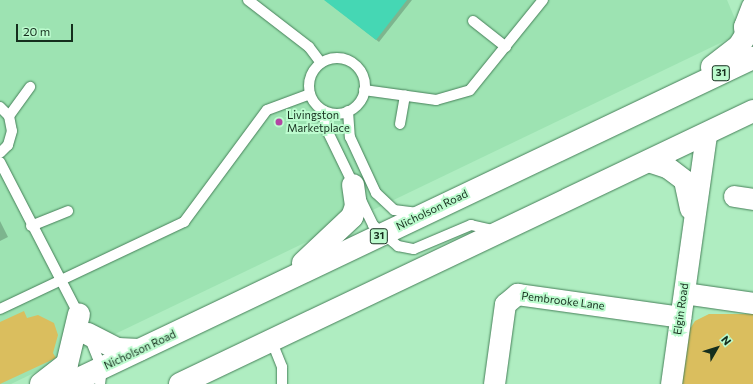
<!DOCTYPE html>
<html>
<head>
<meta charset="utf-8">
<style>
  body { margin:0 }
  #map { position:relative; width:753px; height:384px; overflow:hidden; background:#afedc1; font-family:Commissioner,sans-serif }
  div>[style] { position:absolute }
  .built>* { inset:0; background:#9de3b2 }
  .green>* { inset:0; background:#dabe5e }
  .shadow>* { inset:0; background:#0003 }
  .building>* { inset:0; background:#45d7b4 }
  .roads { filter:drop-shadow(0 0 1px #468059) drop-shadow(0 0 1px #468059) }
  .lane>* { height:10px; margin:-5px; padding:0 5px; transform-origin:5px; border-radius:5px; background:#fff }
  .lane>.ring { margin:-5px; padding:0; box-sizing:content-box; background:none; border:10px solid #fff; border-radius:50% }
  .street>* { height:21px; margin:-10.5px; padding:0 10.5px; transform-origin:10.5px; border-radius:10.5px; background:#fff }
  .primary>* { height:22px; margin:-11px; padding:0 11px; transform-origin:11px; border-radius:11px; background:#fff }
  .dots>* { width:11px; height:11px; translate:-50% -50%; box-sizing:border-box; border:2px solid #bcfbce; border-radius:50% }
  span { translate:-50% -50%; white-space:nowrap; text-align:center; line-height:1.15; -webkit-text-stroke:4px #bcfbce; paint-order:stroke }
  .shield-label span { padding:1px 3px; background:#bcfbce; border:1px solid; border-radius:3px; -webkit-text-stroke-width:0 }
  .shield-label { font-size:10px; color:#152e1d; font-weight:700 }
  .poi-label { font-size:11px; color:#152e1d }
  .left { translate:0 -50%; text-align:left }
  .street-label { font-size:11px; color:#152e1d }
  .north { position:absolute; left:697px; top:328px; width:40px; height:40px; -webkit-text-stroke:3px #bcfbce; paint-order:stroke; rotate:51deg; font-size:11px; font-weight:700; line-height:16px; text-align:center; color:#152e1d }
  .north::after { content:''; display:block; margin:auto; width:14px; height:18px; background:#152e1d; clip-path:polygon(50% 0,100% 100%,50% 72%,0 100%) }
  .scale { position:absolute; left:16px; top:24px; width:57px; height:18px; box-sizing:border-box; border:2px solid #152e1d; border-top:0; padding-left:5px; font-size:12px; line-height:14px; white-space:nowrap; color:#152e1d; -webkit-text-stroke:3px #bcfbce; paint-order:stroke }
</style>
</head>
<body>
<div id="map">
  <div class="built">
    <i style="clip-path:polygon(0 0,727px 0,741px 33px,11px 384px,0 384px)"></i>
  </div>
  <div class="green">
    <i style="clip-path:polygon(24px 311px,27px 318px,38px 315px,54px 323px,58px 335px,53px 353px,56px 358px,0 384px,0 322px)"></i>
    <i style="clip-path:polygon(709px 314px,753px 314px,753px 384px,681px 384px,688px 332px,695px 321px)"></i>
  </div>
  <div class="shadow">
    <i style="clip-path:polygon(325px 0,412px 0,379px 42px)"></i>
    <i style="clip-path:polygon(0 221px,8px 237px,0 241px)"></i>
  </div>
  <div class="building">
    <i style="clip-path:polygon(324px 0,407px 0,376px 40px)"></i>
  </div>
  <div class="roads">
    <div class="lane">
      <i style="left:248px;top:0;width:77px;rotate:37.6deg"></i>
      <i style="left:309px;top:47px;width:20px;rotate:53deg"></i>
      <i style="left:473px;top:21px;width:42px;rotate:38.2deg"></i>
      <i class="ring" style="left:309px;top:58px;width:46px;height:46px"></i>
      <i style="left:364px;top:90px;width:73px;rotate:7.9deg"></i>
      <i style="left:436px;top:100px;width:35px;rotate:-16deg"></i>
      <i style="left:470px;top:90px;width:116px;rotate:-51deg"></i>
      <i style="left:0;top:107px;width:13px;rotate:45deg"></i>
      <i style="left:9px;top:116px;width:15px;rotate:79deg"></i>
      <i style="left:12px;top:131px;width:15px;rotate:106deg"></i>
      <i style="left:8px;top:145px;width:11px;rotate:135deg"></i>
      <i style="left:324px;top:111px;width:15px;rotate:86deg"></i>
      <i style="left:325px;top:126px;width:110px;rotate:64.1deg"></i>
      <i style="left:373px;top:225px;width:33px;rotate:40deg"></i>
      <i style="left:398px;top:246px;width:16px;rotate:11deg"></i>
      <i style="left:414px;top:249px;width:62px;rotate:-22.8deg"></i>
      <i style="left:471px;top:225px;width:26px;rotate:13deg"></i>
      <i style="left:348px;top:111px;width:26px;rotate:86deg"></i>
      <i style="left:350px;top:137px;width:62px;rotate:65.1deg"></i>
      <i style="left:376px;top:193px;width:25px;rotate:43deg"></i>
      <i style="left:394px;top:210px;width:24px;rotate:7deg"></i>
      <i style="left:9px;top:116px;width:36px;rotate:-54deg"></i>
      <i style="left:400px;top:124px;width:29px;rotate:-80deg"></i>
      <i style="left:0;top:162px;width:174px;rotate:62.7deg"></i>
      <i style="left:31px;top:226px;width:40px;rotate:-22deg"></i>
      <i style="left:0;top:309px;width:204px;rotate:-25.3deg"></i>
      <i style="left:184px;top:222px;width:139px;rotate:-53.5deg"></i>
      <i style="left:267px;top:110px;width:46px;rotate:-20.4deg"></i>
      <i style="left:90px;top:339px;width:31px;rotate:68deg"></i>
      <i style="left:102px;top:368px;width:16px;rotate:97deg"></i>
      <i style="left:272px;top:342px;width:27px;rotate:68deg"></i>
      <i style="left:282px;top:367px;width:17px;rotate:90deg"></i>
    </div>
    <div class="street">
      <i style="left:648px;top:161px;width:20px;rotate:18deg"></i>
      <i style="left:667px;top:167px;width:21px;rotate:37deg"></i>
      <i style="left:684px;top:180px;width:29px;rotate:78deg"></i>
      <i style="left:734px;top:196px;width:19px;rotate:9deg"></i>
      <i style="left:684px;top:293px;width:70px;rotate:8.2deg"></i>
      <i style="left:494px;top:384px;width:81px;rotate:-82.2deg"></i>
      <i style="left:505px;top:304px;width:16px;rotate:-40deg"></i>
      <i style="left:517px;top:294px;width:165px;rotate:8deg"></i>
      <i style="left:671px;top:384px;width:252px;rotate:-82deg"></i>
    </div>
    <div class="primary">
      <i style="left:712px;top:67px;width:34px;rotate:-38deg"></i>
      <i style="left:739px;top:46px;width:13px;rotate:-58deg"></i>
      <i style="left:746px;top:35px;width:8px;rotate:-97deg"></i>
      <i style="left:745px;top:27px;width:22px;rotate:-69deg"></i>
      <i style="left:303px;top:263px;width:67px;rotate:-43.2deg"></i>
      <i style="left:352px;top:217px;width:12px;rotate:-70deg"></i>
      <i style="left:356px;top:206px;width:21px;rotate:-98deg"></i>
      <i style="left:88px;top:334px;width:34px;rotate:27deg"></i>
      <i style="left:118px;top:349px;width:21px;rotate:3deg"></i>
      <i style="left:41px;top:384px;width:33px;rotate:-38deg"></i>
      <i style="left:67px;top:364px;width:51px;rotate:-76.5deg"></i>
      <i style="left:68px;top:384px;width:759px;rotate:-25.45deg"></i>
      <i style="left:180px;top:384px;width:635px;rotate:-25.47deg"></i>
    </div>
  </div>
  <div class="dots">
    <i style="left:279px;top:122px;background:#b345a4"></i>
  </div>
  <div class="shield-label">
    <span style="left:721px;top:73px">31</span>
    <span style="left:379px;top:236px">31</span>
  </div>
  <div class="poi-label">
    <span class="left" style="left:287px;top:122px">Livingston<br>Marketplace</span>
  </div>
  <div class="street-label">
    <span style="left:432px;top:210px;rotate:-26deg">Nicholson Road</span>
    <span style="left:563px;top:301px;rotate:7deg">Pembrooke Lane</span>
    <span style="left:681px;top:309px;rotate:-82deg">Elgin Road</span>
    <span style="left:140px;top:350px;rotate:-25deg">Nicholson Road</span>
  </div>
  <div class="north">N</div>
  <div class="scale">20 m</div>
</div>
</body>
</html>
